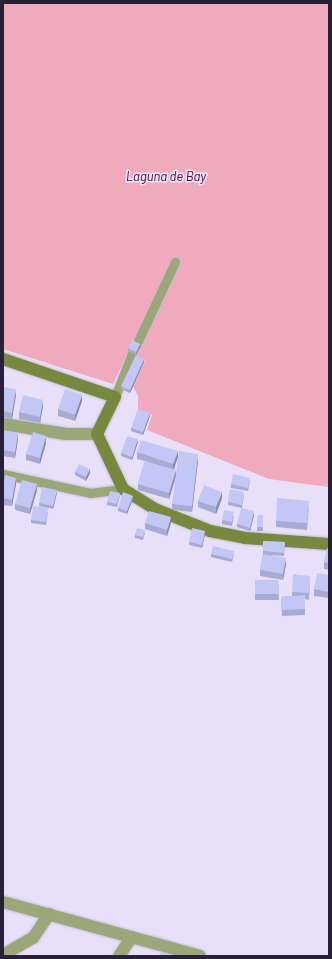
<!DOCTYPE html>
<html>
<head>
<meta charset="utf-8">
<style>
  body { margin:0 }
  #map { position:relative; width:332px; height:959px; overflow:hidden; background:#e8e0f8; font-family:Barlow,sans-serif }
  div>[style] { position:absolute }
  .water>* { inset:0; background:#f1a9be }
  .roads { filter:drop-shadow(0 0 1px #c5bdd5) drop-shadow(0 0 1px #c5bdd5) }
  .lane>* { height:9px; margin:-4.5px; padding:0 4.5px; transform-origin:4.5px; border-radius:4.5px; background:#9ba778 }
  .street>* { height:12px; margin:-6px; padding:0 6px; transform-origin:6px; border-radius:6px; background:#9ba778 }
  .secondary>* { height:12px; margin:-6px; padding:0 6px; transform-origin:6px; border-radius:6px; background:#78883f }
  .wall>* { inset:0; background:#a7abd3 }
  .shaded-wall>* { inset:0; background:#888bac }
  .building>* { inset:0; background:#c2c7f5 }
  span { translate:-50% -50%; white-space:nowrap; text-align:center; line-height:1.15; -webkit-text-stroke:3.5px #e8e0f8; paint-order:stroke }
  .water-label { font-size:13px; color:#510829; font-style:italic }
  .frame { position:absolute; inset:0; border:4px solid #282036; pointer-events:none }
</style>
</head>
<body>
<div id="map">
  <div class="water">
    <i style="clip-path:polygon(3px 3px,329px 3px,329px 487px,269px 479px,147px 430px,152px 415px,138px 409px,138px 396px,133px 386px,145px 361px,127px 354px,113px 384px,3px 349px)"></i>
  </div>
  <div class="roads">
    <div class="lane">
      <i style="left:136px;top:345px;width:92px;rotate:-64.8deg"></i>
      <i style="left:115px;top:397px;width:47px;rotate:-68.9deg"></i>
      <i style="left:3px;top:474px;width:89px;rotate:12.3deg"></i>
      <i style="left:90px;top:493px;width:33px;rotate:-7deg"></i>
    </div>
    <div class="street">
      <i style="left:3px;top:424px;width:64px;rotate:9deg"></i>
      <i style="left:66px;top:434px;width:31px"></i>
      <i style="left:3px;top:902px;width:204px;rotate:15.3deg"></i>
      <i style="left:3px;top:955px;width:34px;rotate:-30deg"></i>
      <i style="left:33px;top:938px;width:29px;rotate:-56deg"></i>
      <i style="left:119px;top:956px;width:23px;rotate:-56deg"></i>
    </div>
    <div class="secondary">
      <i style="left:3px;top:359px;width:118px;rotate:18.7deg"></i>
      <i style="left:115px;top:397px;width:41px;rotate:115.9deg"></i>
      <i style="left:97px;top:434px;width:61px;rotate:64.7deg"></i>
      <i style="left:123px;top:489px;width:38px;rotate:32deg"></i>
      <i style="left:155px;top:509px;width:59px;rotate:21.8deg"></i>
      <i style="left:210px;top:531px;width:36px;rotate:11deg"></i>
      <i style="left:245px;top:538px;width:84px;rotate:4.1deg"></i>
    </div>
  </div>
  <div class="wall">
    <i style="clip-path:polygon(140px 347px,136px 355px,128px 351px,128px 348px)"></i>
    <i style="clip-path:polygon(144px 362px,130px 393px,121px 389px,121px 386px)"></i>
    <i style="clip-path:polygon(3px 387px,16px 395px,12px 419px,3px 417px)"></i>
    <i style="clip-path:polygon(82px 401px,75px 421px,58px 416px,58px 409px)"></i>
    <i style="clip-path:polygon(43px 406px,40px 423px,19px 419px,19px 412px)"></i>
    <i style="clip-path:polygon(150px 416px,143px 435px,131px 431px,131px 428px)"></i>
    <i style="clip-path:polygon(3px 432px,18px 439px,15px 458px,3px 456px)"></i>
    <i style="clip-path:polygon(138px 442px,132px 460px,121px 456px,121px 453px)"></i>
    <i style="clip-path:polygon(46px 443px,40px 464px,26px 460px,26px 454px)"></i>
    <i style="clip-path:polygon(137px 452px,178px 457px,174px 470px,176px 476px,169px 499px,138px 490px,138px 484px,145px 461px,137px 459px)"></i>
    <i style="clip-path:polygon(198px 460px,192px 512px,172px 510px,172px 504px)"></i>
    <i style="clip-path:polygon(75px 472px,90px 473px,86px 481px,75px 475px)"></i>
    <i style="clip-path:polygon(250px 481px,248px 491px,231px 488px,231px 484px)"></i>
    <i style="clip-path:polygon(16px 484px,12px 506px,3px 505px,3px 486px)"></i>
    <i style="clip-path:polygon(37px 490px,30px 514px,15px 510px,15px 504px)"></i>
    <i style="clip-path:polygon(57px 493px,53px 509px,39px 506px,39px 503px)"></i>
    <i style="clip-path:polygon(244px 495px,242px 508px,228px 505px,228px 502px)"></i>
    <i style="clip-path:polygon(120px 496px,117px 507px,107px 505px,107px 502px)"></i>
    <i style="clip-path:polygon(222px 498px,216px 514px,198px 507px,198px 501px)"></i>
    <i style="clip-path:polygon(133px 499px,127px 514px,118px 511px,118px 508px)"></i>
    <i style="clip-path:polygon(309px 507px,307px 530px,276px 527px,276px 521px)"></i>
    <i style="clip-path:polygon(48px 512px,46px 525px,31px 523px,31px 520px)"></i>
    <i style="clip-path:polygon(254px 515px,250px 531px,237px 527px,237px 524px)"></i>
    <i style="clip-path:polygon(258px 515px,263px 515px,263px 531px,257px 531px)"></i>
    <i style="clip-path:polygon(234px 516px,232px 526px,222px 524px,222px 520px)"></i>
    <i style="clip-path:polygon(145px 523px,171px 523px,167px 536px,145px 529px)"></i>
    <i style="clip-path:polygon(145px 533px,143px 540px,135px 538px,135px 535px)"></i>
    <i style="clip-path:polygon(205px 534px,202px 548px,189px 545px,189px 542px)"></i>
    <i style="clip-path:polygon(263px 541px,285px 542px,284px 556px,271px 555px,286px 564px,283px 580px,260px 576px,260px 570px,263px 554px)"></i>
    <i style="clip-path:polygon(329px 549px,329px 570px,324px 569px,324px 562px)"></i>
    <i style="clip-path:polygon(211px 554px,234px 554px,232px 562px,211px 557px)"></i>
    <i style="clip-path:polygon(329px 575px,329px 598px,314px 596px,314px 589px)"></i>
    <i style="clip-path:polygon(255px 580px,278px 580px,279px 600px,255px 600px)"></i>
    <i style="clip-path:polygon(310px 582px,309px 600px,305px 599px,305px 615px,282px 616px,281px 597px,292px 596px,292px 592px)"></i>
  </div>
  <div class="shaded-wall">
    <i style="clip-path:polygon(140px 344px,140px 347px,136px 355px,136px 352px)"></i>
    <i style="clip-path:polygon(144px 359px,144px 362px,130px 393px,130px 390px)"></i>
    <i style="clip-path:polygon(16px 389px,16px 395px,12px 419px,12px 413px)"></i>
    <i style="clip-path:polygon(82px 395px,82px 401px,75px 421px,75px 415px)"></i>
    <i style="clip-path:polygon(43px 400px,43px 406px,40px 423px,40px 417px)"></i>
    <i style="clip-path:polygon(150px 413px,150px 416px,143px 435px,143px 432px)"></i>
    <i style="clip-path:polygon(18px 433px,18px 439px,15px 458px,15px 452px)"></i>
    <i style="clip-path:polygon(46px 436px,46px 443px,40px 464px,40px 458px)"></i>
    <i style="clip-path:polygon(138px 439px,138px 442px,132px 460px,132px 457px)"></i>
    <i style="clip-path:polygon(178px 451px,178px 457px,173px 471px,173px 464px)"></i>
    <i style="clip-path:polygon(198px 454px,198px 460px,192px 512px,192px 506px)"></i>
    <i style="clip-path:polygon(90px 469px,90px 473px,86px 481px,86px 477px)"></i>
    <i style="clip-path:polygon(176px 470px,176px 476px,169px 499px,169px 493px)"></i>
    <i style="clip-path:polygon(16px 478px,16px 484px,12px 506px,12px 500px)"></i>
    <i style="clip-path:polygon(37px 484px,37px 490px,30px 514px,30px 508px)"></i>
    <i style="clip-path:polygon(57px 490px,57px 493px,53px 509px,53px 506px)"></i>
    <i style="clip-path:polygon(222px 492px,222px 498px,216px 514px,216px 507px)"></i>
    <i style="clip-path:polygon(133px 496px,133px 499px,127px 514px,127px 511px)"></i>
    <i style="clip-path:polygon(254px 511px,254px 515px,250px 531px,250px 528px)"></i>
    <i style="clip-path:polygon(171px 517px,171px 523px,167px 536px,167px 530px)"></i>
    <i style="clip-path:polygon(205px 531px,205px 534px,202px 548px,202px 545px)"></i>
    <i style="clip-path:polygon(286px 558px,286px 564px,283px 580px,283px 574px)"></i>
  </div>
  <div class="building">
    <i style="clip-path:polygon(132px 340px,140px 344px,136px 352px,128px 348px)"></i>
    <i style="clip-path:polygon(136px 355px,144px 359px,130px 390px,121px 386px)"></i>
    <i style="clip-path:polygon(3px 387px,16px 389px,12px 413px,3px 411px)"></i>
    <i style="clip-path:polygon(65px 389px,82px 395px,75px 415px,58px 409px)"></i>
    <i style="clip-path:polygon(23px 395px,43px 400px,40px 417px,19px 412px)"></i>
    <i style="clip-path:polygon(138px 409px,150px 413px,143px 432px,131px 428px)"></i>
    <i style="clip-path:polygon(3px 431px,18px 433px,15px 452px,3px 450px)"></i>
    <i style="clip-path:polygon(33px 432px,46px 436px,40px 458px,26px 454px)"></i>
    <i style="clip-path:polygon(127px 436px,138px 439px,132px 457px,121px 453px)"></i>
    <i style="clip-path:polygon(141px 440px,178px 451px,173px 464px,137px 452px)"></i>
    <i style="clip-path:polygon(179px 451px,198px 454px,192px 506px,172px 504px)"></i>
    <i style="clip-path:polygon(145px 461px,176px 470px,169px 493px,138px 484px)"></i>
    <i style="clip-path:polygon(79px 464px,90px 469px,86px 477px,75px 472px)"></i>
    <i style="clip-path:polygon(233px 474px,250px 478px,248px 488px,231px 484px)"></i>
    <i style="clip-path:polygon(5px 475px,16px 478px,12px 500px,3px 498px,3px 486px)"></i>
    <i style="clip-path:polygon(22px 480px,37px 484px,30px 508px,15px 504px)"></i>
    <i style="clip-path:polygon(204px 485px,222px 492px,216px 507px,198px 501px)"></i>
    <i style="clip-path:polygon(42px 487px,57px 490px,53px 506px,39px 503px)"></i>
    <i style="clip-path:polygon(230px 489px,244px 492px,242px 505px,228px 502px)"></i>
    <i style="clip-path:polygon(110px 491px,120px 493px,117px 504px,107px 502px)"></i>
    <i style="clip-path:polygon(123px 492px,133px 496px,127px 511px,118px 508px)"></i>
    <i style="clip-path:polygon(277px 498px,309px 501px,307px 523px,276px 521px)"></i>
    <i style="clip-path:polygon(33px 506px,48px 508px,46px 522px,31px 520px)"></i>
    <i style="clip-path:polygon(241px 508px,254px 511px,250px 528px,237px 524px)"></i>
    <i style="clip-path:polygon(224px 510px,234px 512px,232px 522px,222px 520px)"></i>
    <i style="clip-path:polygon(149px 511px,171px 517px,167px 530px,145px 523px)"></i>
    <i style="clip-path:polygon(258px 515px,263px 515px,263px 527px,257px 527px)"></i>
    <i style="clip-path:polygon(137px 528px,145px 530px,143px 537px,135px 535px)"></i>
    <i style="clip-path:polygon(192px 528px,205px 531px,202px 545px,189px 542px)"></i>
    <i style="clip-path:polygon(263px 541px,285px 542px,284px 553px,263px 551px)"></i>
    <i style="clip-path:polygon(213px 546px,234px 551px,232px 559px,211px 554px)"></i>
    <i style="clip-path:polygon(327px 548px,329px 549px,329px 564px,324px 562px)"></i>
    <i style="clip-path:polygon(263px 554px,286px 558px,283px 574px,260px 570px)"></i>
    <i style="clip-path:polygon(317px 573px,329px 575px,329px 592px,314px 589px)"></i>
    <i style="clip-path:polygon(293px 574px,310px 576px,309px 593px,292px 592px)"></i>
    <i style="clip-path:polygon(255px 580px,278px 580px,279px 594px,255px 594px)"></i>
    <i style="clip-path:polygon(305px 595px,305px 609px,282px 610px,281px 597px)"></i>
    <i style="clip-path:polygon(161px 952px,171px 955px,171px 956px,160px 956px)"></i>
  </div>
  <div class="water-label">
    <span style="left:166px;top:176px">Laguna de Bay</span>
  </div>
  <div class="frame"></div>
</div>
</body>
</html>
